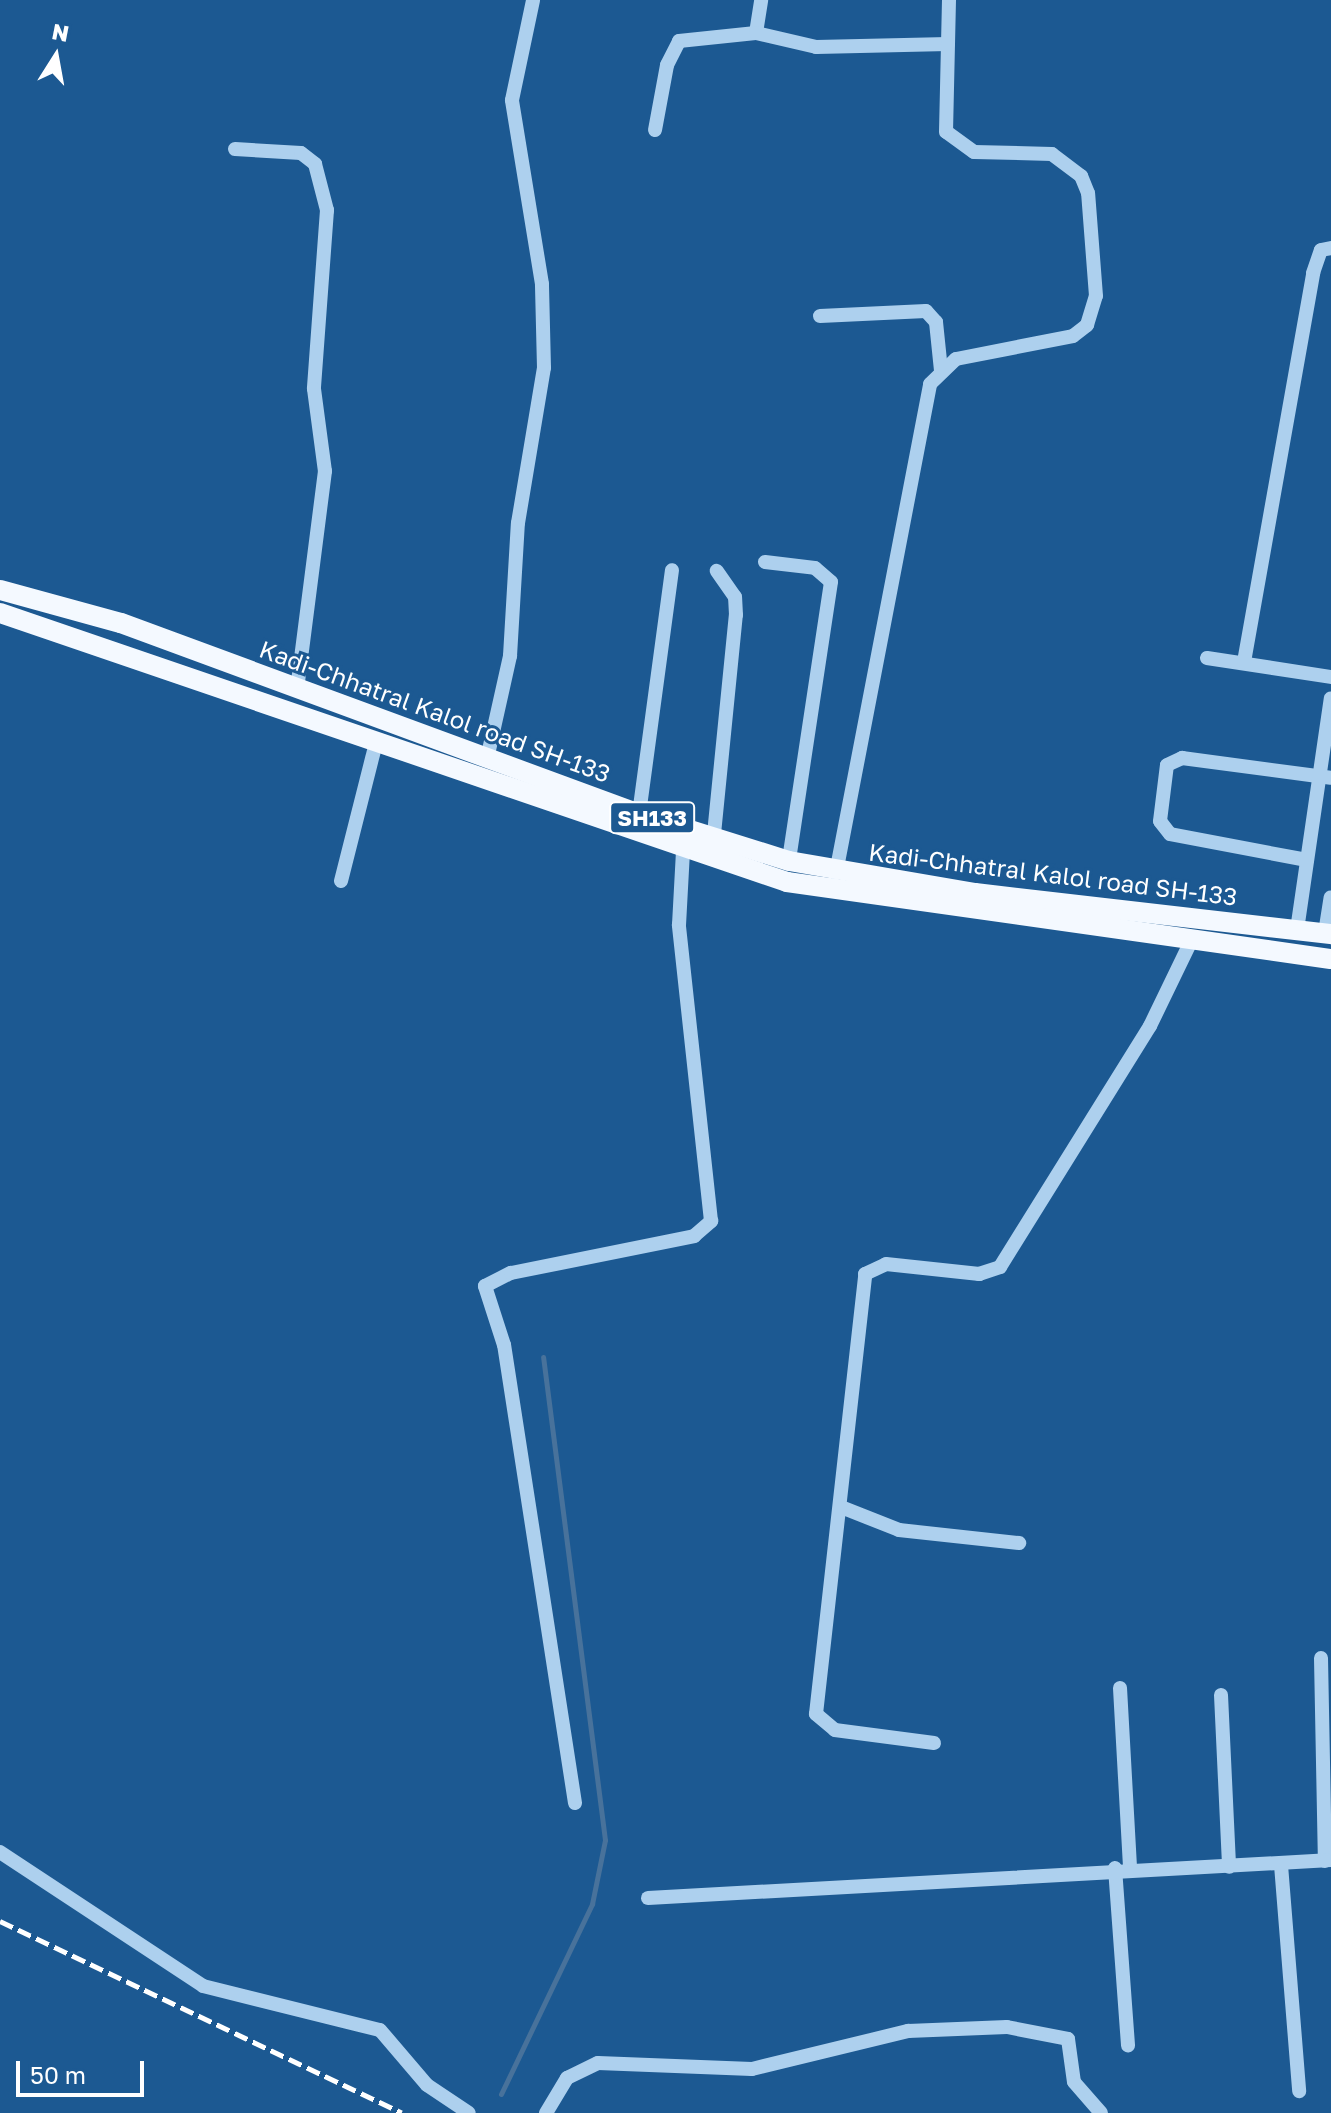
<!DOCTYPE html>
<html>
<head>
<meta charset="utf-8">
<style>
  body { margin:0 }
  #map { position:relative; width:1331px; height:2113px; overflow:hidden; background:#1c5992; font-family:"Golos Text",sans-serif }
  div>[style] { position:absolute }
  .stream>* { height:5px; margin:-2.5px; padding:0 2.5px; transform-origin:2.5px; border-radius:2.5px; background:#48729b }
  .minor>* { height:14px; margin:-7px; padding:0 7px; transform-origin:7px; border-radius:7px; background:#add0ee }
  .major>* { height:20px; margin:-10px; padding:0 10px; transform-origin:10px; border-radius:10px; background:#f4f9ff }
  .rail>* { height:5px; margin-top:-2.5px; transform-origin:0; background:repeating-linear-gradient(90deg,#fff 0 14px,transparent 0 20px) }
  span { translate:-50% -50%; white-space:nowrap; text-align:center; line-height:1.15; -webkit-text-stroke:6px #1c5992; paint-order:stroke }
  .shield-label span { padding:2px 6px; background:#1c5992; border:2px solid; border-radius:6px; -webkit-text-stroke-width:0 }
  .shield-label { font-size:22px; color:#fff; font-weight:700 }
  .street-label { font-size:24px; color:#fff }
  .north { position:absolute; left:16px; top:16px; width:80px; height:80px; -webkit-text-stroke:6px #1c5992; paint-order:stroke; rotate:11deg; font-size:22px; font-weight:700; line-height:32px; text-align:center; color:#fff }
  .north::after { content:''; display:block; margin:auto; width:28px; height:36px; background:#fff; clip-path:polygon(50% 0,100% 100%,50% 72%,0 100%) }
  .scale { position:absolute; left:16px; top:2061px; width:128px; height:36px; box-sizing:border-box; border:4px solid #fff; border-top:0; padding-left:10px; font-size:24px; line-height:28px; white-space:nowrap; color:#fff; -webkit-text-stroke:6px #1c5992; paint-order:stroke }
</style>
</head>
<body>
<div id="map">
  <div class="stream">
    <i style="left:501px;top:2094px;width:211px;rotate:-64.4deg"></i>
    <i style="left:592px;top:1904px;width:65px;rotate:-78.5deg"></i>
    <i style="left:605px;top:1840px;width:487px;rotate:-97.3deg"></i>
  </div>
  <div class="minor">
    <i style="left:756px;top:33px;width:33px;rotate:-81deg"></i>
    <i style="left:655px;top:130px;width:66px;rotate:-79.5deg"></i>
    <i style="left:667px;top:65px;width:27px;rotate:-63deg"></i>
    <i style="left:679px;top:41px;width:77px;rotate:-5.9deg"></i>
    <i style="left:756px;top:33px;width:62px;rotate:13.1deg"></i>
    <i style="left:816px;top:47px;width:132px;rotate:-1.3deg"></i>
    <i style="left:235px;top:149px;width:66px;rotate:3.5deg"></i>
    <i style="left:301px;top:153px;width:18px;rotate:38deg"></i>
    <i style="left:315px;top:164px;width:48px;rotate:75.4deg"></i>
    <i style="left:327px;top:210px;width:179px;rotate:94.2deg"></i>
    <i style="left:314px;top:389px;width:83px;rotate:82.4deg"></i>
    <i style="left:325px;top:471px;width:220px;rotate:97.3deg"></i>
    <i style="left:820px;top:316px;width:106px;rotate:-2.7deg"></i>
    <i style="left:926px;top:311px;width:15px;rotate:48deg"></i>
    <i style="left:936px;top:322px;width:48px;rotate:84.1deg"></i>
    <i style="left:765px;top:562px;width:50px;rotate:6.8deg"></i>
    <i style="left:815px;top:568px;width:21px;rotate:41deg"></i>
    <i style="left:831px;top:582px;width:282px;rotate:98.6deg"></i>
    <i style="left:1207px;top:658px;width:125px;rotate:8.7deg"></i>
    <i style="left:1244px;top:662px;width:395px;rotate:-79.9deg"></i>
    <i style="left:1313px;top:273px;width:24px;rotate:-71deg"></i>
    <i style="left:1321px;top:250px;width:10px;rotate:-11deg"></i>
    <i style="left:487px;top:759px;width:106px;rotate:-77.4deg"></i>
    <i style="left:510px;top:656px;width:133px;rotate:-86.6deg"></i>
    <i style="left:518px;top:523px;width:157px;rotate:-80.5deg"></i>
    <i style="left:544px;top:368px;width:84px;rotate:-91.4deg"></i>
    <i style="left:542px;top:284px;width:186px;rotate:-99.3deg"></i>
    <i style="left:512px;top:100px;width:102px;rotate:-78.1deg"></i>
    <i style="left:639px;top:814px;width:246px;rotate:-82.3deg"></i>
    <i style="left:713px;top:844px;width:230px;rotate:-84.3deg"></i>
    <i style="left:736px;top:615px;width:18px;rotate:-93deg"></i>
    <i style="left:735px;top:597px;width:32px;rotate:-125deg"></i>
    <i style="left:1307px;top:860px;width:139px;rotate:-169.3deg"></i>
    <i style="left:1170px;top:834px;width:16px;rotate:-128deg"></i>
    <i style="left:1160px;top:821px;width:56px;rotate:-82.9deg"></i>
    <i style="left:1167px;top:765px;width:17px;rotate:-25deg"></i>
    <i style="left:1182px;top:758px;width:150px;rotate:7.6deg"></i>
    <i style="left:836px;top:873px;width:498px;rotate:-79.1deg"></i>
    <i style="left:930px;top:384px;width:36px;rotate:-44deg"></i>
    <i style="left:956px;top:359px;width:119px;rotate:-11.1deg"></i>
    <i style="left:1073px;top:336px;width:18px;rotate:-38deg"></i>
    <i style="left:1087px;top:325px;width:30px;rotate:-73deg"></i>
    <i style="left:1096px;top:296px;width:103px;rotate:-94.4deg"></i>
    <i style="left:1088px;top:193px;width:18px;rotate:-112deg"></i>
    <i style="left:1081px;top:176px;width:36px;rotate:-143deg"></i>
    <i style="left:1052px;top:154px;width:78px;rotate:-178.5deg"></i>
    <i style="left:974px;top:152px;width:34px;rotate:-144deg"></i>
    <i style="left:946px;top:132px;width:132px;rotate:-88.7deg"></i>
    <i style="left:341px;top:881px;width:146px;rotate:-75.8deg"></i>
    <i style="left:1297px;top:930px;width:234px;rotate:-81.7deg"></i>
    <i style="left:1325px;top:933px;width:36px;rotate:-81deg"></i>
    <i style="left:841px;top:1507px;width:62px;rotate:21.6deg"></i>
    <i style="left:899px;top:1530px;width:121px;rotate:6.2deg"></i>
    <i style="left:1321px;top:1658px;width:203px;rotate:88.9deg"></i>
    <i style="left:1120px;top:1688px;width:180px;rotate:86.8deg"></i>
    <i style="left:1221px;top:1695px;width:172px;rotate:87.3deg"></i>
    <i style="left:934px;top:1743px;width:100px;rotate:-172.5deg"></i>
    <i style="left:835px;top:1730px;width:25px;rotate:-140deg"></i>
    <i style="left:816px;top:1714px;width:443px;rotate:-83.6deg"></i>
    <i style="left:865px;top:1274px;width:23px;rotate:-25deg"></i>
    <i style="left:886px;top:1264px;width:94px;rotate:6.1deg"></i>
    <i style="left:979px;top:1274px;width:22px;rotate:-18deg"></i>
    <i style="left:1000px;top:1267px;width:284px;rotate:-58.1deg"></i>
    <i style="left:1150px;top:1026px;width:94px;rotate:-64.2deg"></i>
    <i style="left:575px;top:1803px;width:463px;rotate:-98.8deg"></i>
    <i style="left:504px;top:1345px;width:62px;rotate:-107.9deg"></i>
    <i style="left:485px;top:1286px;width:29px;rotate:-27deg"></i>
    <i style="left:511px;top:1273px;width:187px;rotate:-11.4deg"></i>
    <i style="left:694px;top:1236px;width:23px;rotate:-41deg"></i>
    <i style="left:711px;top:1221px;width:298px;rotate:-96.2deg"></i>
    <i style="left:679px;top:925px;width:74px;rotate:-86.9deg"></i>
    <i style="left:0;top:1852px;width:243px;rotate:33.4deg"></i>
    <i style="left:203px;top:1986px;width:182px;rotate:14deg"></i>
    <i style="left:380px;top:2030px;width:72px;rotate:49.5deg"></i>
    <i style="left:427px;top:2085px;width:50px;rotate:33.7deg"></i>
    <i style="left:1281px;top:1865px;width:227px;rotate:85.4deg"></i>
    <i style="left:1115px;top:1868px;width:178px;rotate:85.8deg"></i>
    <i style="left:648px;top:1898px;width:684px;rotate:-3.18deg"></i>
    <i style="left:546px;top:2113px;width:41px;rotate:-59deg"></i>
    <i style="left:567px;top:2078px;width:34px;rotate:-26deg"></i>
    <i style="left:598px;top:2063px;width:154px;rotate:2.2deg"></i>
    <i style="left:752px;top:2069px;width:161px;rotate:-13.7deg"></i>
    <i style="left:908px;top:2031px;width:99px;rotate:-2.3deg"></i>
    <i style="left:1007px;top:2027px;width:62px;rotate:11.1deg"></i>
    <i style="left:1068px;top:2039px;width:43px;rotate:82.1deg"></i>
    <i style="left:1074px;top:2082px;width:41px;rotate:48.9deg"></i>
  </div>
  <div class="major">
    <i style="left:0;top:590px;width:125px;rotate:15.3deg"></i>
    <i style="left:121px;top:623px;width:552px;rotate:20.24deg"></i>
    <i style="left:639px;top:814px;width:157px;rotate:17.4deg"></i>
    <i style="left:789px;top:861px;width:189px;rotate:9.8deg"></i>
    <i style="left:975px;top:893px;width:358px;rotate:6.6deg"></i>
    <i style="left:0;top:613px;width:832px;rotate:18.87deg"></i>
    <i style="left:787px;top:882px;width:549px;rotate:8.06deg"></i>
  </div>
  <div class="rail">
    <i style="left:0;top:1921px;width:445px;rotate:25.5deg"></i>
  </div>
  <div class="shield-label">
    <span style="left:652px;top:818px">SH133</span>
  </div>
  <div class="street-label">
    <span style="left:435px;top:711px;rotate:20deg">Kadi-Chhatral Kalol road SH-133</span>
    <span style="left:1053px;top:874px;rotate:7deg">Kadi-Chhatral Kalol road SH-133</span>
  </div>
  <div class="north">N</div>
  <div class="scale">50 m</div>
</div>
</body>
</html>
